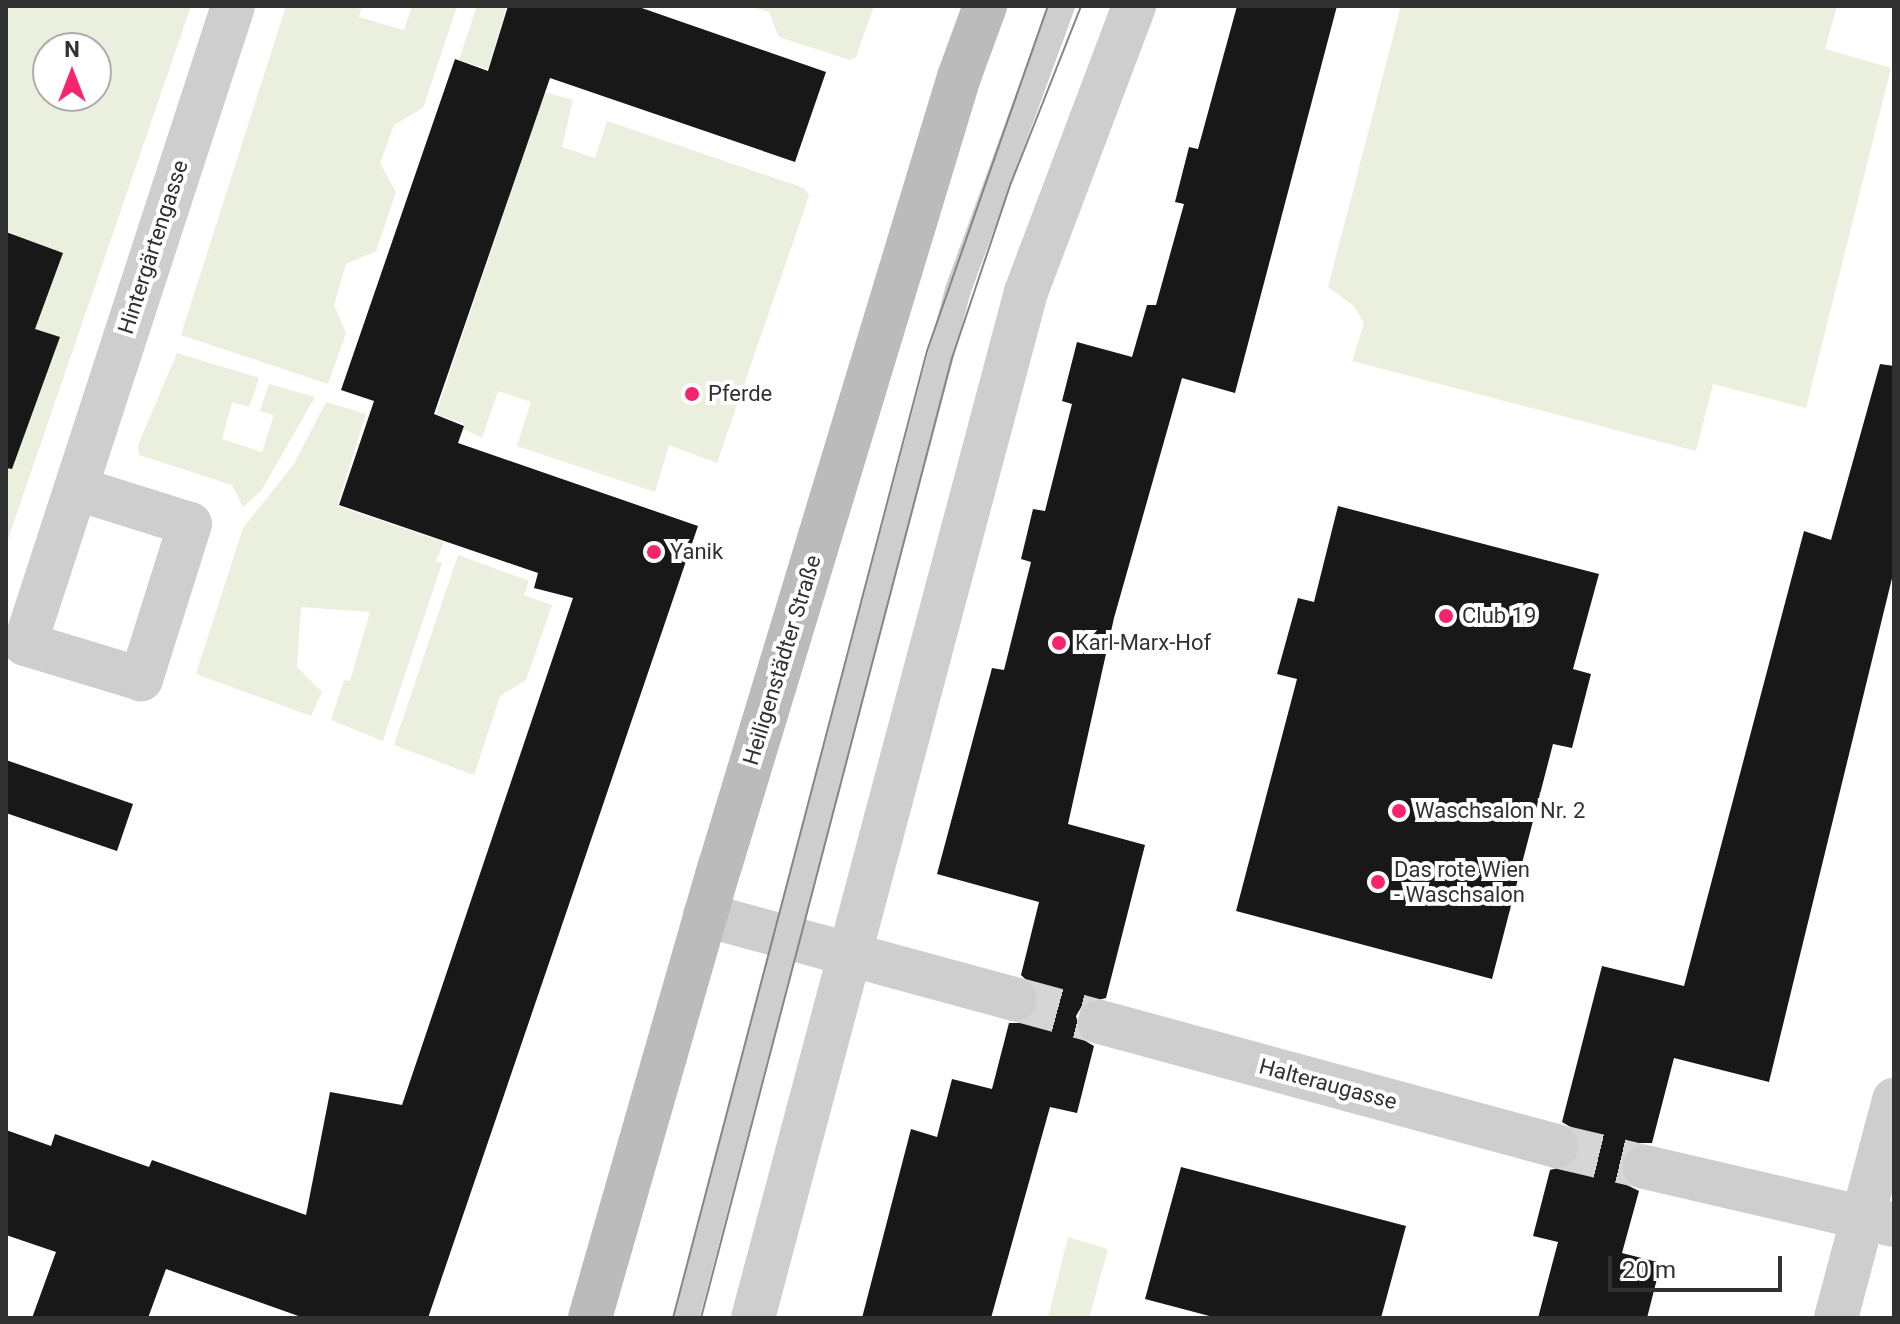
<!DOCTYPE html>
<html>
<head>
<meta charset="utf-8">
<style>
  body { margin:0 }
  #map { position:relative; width:1900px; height:1324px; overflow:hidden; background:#fff; font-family:Roboto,sans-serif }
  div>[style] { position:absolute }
  .green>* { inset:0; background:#ebefdd }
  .building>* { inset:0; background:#181818 }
  .street-tunnel>* { height:44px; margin-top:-22px; transform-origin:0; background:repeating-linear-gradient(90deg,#d6d6d6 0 44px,transparent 0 66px) }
  .lane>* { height:26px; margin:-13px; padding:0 13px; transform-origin:13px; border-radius:13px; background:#cecece }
  .street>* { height:44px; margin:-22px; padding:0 22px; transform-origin:22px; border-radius:22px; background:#cecece }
  .secondary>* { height:44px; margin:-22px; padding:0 22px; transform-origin:22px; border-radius:22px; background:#bbb }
  .tram>* { height:2px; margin:-1px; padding:0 1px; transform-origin:1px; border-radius:1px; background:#868686 }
  .dots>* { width:22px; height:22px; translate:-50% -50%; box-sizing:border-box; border:4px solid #fff; border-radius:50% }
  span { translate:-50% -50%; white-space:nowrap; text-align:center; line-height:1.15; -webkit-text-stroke:8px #fff; paint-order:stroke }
  .street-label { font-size:22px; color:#313131 }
  .poi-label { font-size:22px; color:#313131 }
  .left { translate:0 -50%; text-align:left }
  .frame { position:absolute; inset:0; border:8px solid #313131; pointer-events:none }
  .north { position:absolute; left:32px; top:32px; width:80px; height:80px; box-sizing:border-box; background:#fff; border:2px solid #adadad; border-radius:50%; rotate:0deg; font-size:22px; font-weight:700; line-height:32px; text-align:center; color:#313131 }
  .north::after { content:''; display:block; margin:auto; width:28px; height:36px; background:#f6246d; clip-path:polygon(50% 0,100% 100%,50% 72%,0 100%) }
  .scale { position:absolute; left:1608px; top:1256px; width:174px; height:36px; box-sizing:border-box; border:4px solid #313131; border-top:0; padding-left:10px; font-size:24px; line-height:28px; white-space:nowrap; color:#313131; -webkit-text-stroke:6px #fff; paint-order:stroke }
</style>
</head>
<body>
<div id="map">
  <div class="green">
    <i style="clip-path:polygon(evenodd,6px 6px,191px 6px,6px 545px,6px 6px,48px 48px,96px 48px,96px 96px,48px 96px,48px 48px)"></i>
    <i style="clip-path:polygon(286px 6px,362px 6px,359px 17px,404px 30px,412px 6px,457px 6px,423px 108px,394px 125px,380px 163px,396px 192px,376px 251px,346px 264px,334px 305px,346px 333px,328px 384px,181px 335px)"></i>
    <i style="clip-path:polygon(477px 6px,507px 6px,488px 69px,459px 60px)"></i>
    <i style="clip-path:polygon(748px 6px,874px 6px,856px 57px,850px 60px,779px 37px,769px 12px)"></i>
    <i style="clip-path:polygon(1401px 6px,1837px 6px,1825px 49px,1891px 68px,1806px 408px,1713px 384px,1696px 451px,1352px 361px,1364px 323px,1354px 306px,1328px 287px)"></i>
    <i style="clip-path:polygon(545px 92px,573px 100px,562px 147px,595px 158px,607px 121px,804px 188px,809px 196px,717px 463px,669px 445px,655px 492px,517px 446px,531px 402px,498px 391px,482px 438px,463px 429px,464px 424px,436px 414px)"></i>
    <i style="clip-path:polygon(177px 353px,259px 378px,249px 407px,232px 402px,222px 439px,262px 452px,274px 415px,260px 411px,269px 384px,315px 397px,261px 491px,243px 507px,232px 485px,139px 455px,138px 445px)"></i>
    <i style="clip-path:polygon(326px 402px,366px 414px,337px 506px,444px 542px,436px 561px,442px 563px,383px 741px,331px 720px,344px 680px,350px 681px,370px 612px,301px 607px,297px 667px,322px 692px,311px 716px,196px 674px,243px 528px,294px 464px)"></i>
    <i style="clip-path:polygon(458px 555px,529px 581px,524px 595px,552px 605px,526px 680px,500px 696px,474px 775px,394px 745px)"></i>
    <i style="clip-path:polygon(1068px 1237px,1108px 1249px,1089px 1318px,1048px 1318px)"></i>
  </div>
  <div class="building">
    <i style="clip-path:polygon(508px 6px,636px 6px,826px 72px,795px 162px,550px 78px,434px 414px,464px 426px,458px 443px,698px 526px,428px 1318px,304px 1318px,166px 1269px,148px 1318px,32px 1318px,56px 1252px,6px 1235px,6px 1130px,51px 1146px,55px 1134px,149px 1167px,152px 1160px,306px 1215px,330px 1092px,402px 1105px,573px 598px,534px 588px,538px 573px,339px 505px,374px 401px,341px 390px,455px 59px,488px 71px)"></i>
    <i style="clip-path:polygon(1237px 6px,1337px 6px,1235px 393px,1182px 378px,1114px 618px,1068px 824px,1145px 845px,1106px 998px,1083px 1004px,1076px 1016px,1082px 1039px,1094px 1046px,1077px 1113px,1050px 1107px,991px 1318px,862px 1318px,911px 1129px,937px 1137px,952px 1079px,992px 1089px,1009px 1023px,1022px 1023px,1039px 1006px,1039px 992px,1021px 975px,1039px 902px,937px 874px,992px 668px,1004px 670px,1031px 562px,1021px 559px,1033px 509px,1045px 511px,1072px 404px,1062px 401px,1077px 342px,1132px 357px,1147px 305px,1156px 305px,1184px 204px,1175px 202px,1189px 147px,1198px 149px)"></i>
    <i style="clip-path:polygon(6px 232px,63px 253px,35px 329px,60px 337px,12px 469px,6px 468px)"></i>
    <i style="clip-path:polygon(1880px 364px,1894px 366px,1894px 570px,1769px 1082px,1674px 1058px,1652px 1143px,1637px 1143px,1621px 1162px,1627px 1185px,1639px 1191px,1622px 1253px,1661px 1263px,1647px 1318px,1538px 1318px,1558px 1242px,1533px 1236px,1550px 1170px,1573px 1164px,1580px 1152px,1574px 1129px,1562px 1122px,1602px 966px,1684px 986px,1804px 531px,1831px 540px)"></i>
    <i style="clip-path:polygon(1338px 506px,1599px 574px,1573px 669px,1591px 674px,1572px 748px,1553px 744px,1492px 979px,1236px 911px,1297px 679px,1277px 674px,1298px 598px,1314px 602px)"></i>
    <i style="clip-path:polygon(6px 760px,133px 804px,117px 851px,6px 813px)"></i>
    <i style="clip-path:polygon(1181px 1167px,1406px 1226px,1381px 1318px,1217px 1318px,1145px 1299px)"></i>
  </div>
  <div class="street-tunnel">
    <i style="left:1015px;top:999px;width:88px;rotate:15.1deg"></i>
    <i style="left:1556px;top:1146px;width:91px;rotate:13.3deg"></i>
  </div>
  <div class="lane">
    <i style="left:686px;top:1318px;width:1063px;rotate:-75.18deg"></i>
    <i style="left:958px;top:290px;width:302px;rotate:-69.9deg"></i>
  </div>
  <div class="street">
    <i style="left:78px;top:489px;width:117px;rotate:17.4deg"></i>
    <i style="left:190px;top:524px;width:163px;rotate:107.5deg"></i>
    <i style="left:141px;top:679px;width:121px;rotate:-163.2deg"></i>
    <i style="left:25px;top:644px;width:671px;rotate:-71.94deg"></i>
    <i style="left:705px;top:915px;width:321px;rotate:15.2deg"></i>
    <i style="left:1100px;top:1022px;width:473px;rotate:15.2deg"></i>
    <i style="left:1645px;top:1167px;width:256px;rotate:13.1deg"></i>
    <i style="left:753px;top:1318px;width:1062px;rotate:-75.1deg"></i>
    <i style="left:1026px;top:292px;width:306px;rotate:-69.3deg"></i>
    <i style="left:1836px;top:1318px;width:226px;rotate:-75.1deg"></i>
  </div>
  <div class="secondary">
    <i style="left:590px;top:1318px;width:470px;rotate:-74deg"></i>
    <i style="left:720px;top:866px;width:824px;rotate:-73.15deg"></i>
    <i style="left:959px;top:77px;width:76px;rotate:-69.9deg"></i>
  </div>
  <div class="tram">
    <i style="left:673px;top:1318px;width:1000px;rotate:-75.28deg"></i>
    <i style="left:927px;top:351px;width:366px;rotate:-70.7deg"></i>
    <i style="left:701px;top:1318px;width:992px;rotate:-75.35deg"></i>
    <i style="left:952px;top:358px;width:185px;rotate:-71.4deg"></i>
    <i style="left:1011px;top:183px;width:190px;rotate:-68.4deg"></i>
  </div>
  <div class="dots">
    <i style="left:692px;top:394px;background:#f6246d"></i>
    <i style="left:654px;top:552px;background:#f6246d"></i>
    <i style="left:1446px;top:616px;background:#f6246d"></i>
    <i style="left:1059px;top:643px;background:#f6246d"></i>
    <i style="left:1399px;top:811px;background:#f6246d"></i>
    <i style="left:1378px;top:882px;background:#f6246d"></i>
  </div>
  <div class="street-label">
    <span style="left:153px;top:247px;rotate:-72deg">Hintergärtengasse</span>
    <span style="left:782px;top:660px;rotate:-73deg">Heiligenstädter Straße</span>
    <span style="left:1328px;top:1084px;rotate:15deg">Halteraugasse</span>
  </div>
  <div class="poi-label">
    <span class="left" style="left:708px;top:394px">Pferde</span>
    <span class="left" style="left:670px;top:552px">Yanik</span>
    <span class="left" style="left:1462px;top:616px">Club 19</span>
    <span class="left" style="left:1075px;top:643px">Karl-Marx-Hof</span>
    <span class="left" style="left:1415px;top:811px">Waschsalon Nr. 2</span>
    <span class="left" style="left:1394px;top:882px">Das rote Wien<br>- Waschsalon</span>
  </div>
  <div class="frame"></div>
  <div class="north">N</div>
  <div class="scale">20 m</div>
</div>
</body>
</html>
